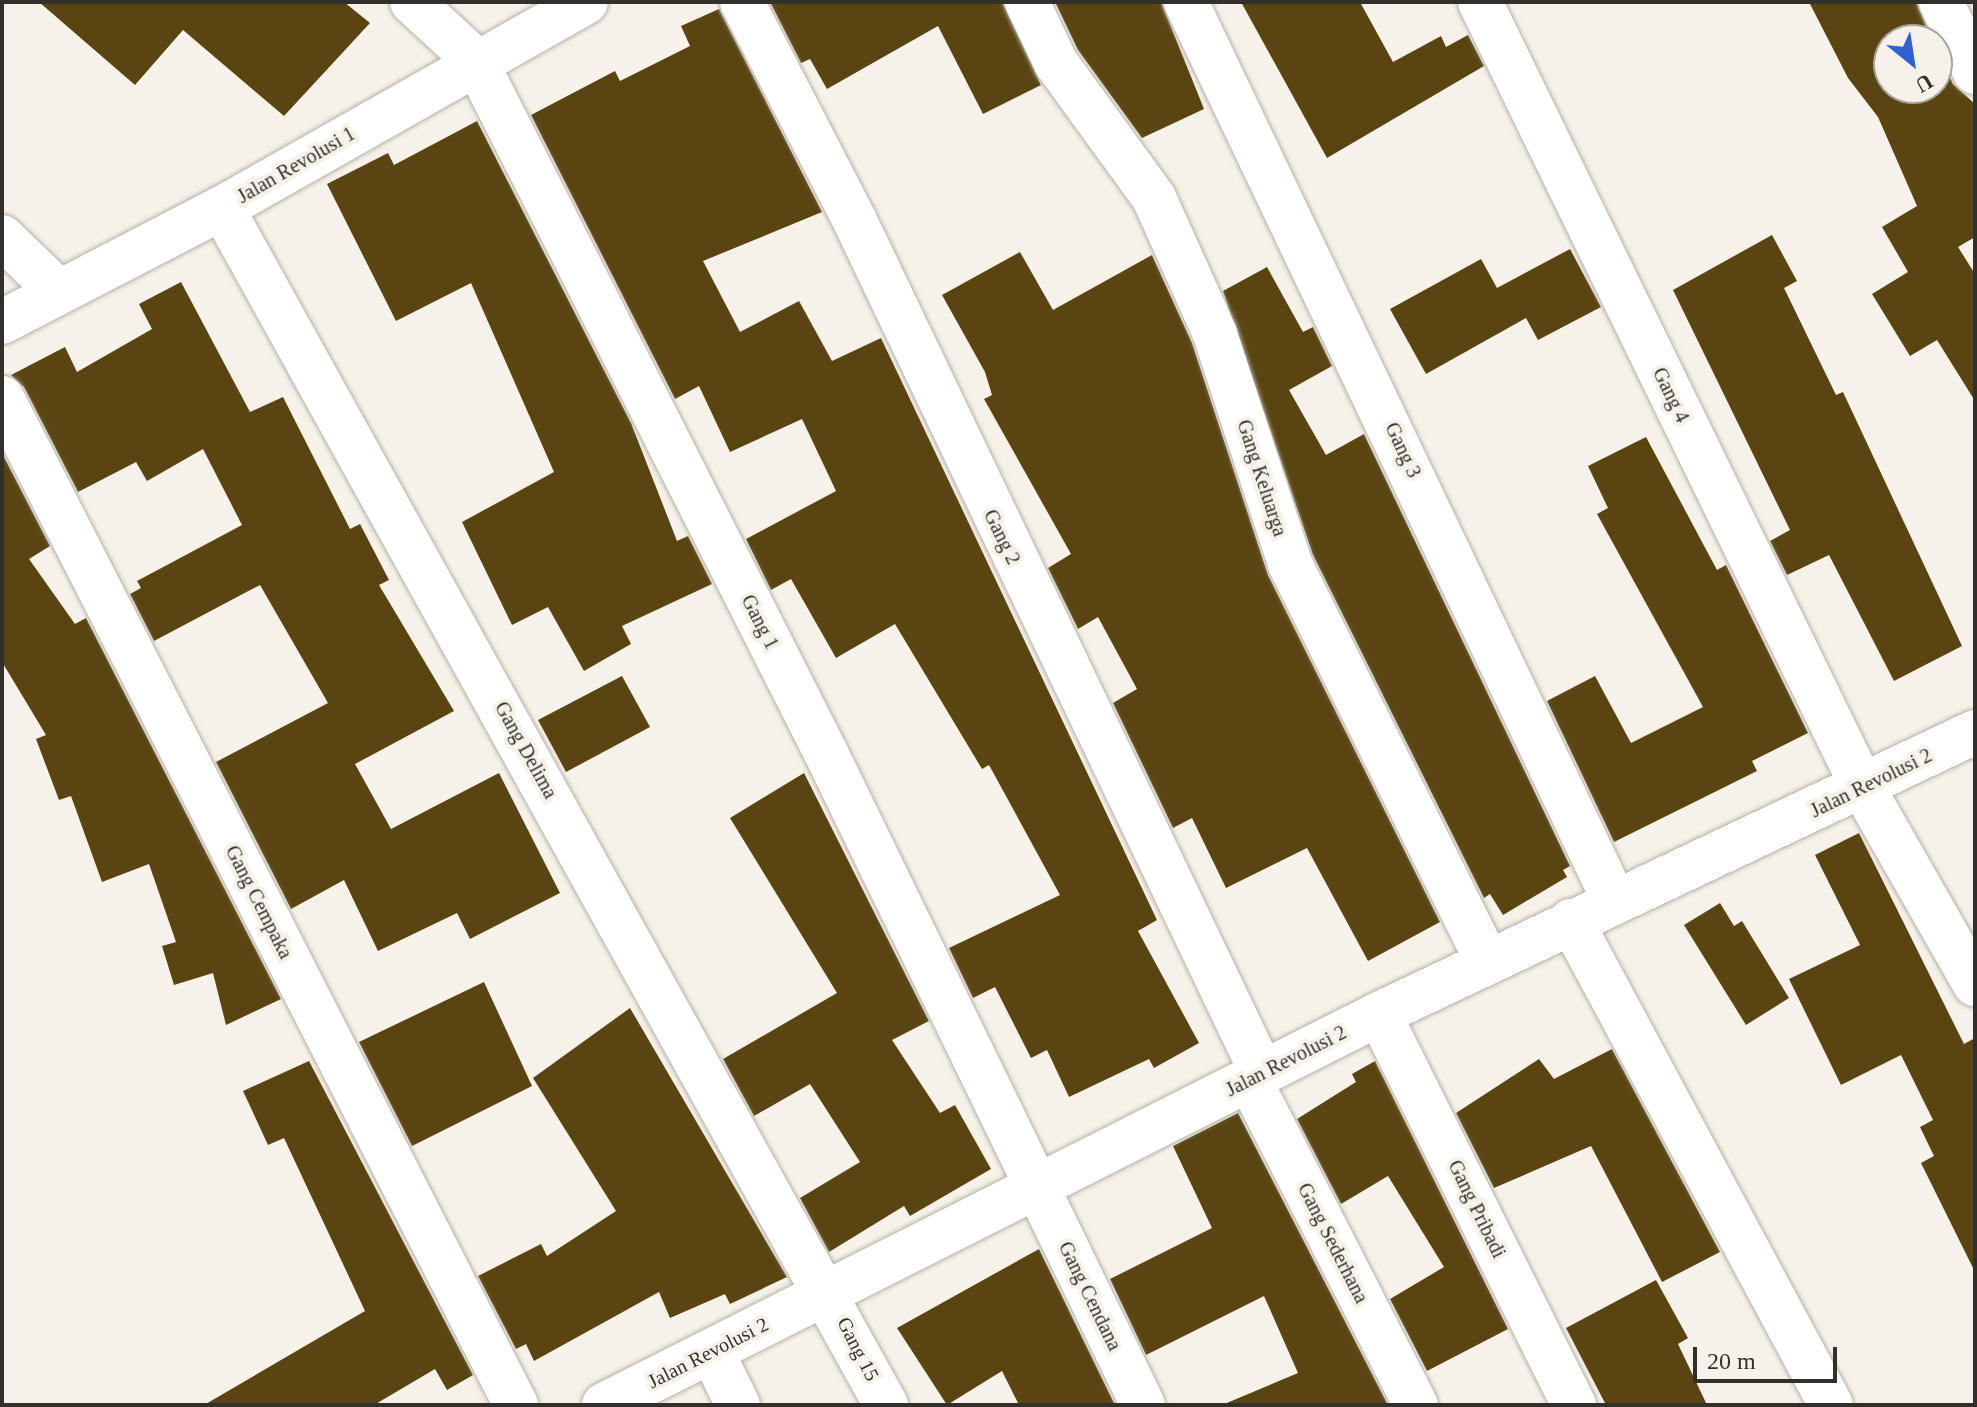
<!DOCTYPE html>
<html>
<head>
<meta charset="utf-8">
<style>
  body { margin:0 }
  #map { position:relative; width:1977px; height:1407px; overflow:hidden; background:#f7f2e9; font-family:"Times New Roman",serif }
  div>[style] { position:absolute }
  .building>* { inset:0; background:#5a4412 }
  .roads { filter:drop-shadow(0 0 2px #b5b0a8) drop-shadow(0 0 2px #b5b0a8) }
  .minor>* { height:44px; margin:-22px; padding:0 22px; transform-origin:22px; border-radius:22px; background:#fff }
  span { translate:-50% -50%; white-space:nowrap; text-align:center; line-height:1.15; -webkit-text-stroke:8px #f7f2e9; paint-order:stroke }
  .street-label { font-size:20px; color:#32302d }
  .frame { position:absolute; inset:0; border:4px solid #32302d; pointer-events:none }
  .north { position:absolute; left:1873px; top:24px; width:80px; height:80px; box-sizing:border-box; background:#f7f2e9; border:2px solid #a8a49e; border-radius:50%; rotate:150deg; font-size:22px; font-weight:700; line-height:32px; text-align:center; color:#32302d }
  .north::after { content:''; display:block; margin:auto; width:28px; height:36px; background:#3160d0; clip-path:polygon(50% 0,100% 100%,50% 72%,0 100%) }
  .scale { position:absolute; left:1693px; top:1347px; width:144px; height:36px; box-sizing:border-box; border:4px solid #32302d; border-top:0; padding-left:10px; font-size:24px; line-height:28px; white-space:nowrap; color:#32302d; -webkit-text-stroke:6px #f7f2e9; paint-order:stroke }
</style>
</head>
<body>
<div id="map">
  <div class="building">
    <i style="clip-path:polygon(39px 2px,344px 2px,370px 23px,284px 116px,183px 30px,135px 85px)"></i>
    <i style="clip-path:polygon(770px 2px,1002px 2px,1041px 85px,983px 114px,938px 26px,827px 89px,810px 59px,801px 63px)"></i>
    <i style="clip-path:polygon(1055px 2px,1161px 2px,1204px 109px,1142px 138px,1078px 50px)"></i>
    <i style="clip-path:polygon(1241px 2px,1360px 2px,1393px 62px,1441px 36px,1446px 47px,1468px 35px,1484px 66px,1327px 158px)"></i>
    <i style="clip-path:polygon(1809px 2px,1916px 2px,1932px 40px,1889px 40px,1889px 88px,1937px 88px,1937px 51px,1953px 84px,1975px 104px,1975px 237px,1958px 247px,1975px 274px,1975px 401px,1937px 340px,1910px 356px,1872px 294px,1908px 272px,1882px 227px,1917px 206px,1878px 117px,1848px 78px)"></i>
    <i style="clip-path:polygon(719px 9px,822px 212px,703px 261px,740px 332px,799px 301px,832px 361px,881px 338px,1157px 920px,1138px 931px,1199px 1043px,1154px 1068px,1149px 1059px,1069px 1097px,1047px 1050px,1031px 1058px,995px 987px,973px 998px,949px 948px,1060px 895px,989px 765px,982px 769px,895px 624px,836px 658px,791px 579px,771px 590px,746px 539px,836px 491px,802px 419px,730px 452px,699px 386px,675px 399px,531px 115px,615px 71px,620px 81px,690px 46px,681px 26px)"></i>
    <i style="clip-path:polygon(477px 121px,631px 423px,677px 541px,688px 536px,712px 584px,622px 626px,631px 644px,584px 671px,548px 607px,512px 625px,462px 522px,554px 472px,471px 283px,396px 321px,327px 184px,388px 153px,394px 165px)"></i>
    <i style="clip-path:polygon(1772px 235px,1797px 281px,1784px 288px,1836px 395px,1843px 392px,1962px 646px,1894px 681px,1829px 555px,1787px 575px,1770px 541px,1790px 530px,1673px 290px)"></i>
    <i style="clip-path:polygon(1570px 249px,1601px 307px,1538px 340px,1526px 318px,1426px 374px,1390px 309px,1481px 259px,1497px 288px)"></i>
    <i style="clip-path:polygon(1020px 252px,1053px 310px,1152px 255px,1192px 343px,1268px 575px,1440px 922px,1368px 961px,1307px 848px,1226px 888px,1192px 818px,1173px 828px,1113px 703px,1137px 689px,1098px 617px,1078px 629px,1048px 568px,1071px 554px,984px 399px,992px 395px,985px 372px,942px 295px)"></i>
    <i style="clip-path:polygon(1267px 267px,1303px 332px,1313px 327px,1332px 366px,1289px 390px,1326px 455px,1364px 434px,1570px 866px,1563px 870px,1567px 877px,1503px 915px,1490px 894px,1484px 898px,1313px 555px,1223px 291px)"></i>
    <i style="clip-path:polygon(181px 282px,250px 412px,283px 397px,350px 529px,360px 524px,389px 580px,379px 585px,454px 711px,355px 764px,391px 829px,499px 773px,560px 893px,470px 939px,457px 913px,378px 951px,344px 880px,291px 909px,216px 762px,328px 703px,260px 585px,154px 641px,130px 594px,141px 588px,137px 581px,242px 525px,203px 449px,147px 481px,136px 462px,78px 492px,24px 387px,11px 375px,65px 347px,77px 372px,152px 329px,139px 304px)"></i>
    <i style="clip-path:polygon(1646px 437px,1717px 570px,1726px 565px,1808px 733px,1752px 761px,1757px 771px,1614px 842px,1547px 701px,1595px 676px,1631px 743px,1703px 707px,1597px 514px,1608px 508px,1588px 466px)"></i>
    <i style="clip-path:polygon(2px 453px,50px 546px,29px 559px,75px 624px,86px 618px,281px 999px,226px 1025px,213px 973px,174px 985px,162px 946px,176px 942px,149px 864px,102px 882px,71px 796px,59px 800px,36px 739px,46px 735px,2px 662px)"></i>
    <i style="clip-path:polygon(622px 676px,650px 727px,566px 772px,538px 720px)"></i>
    <i style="clip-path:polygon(804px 773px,929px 1021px,892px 1040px,940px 1113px,955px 1105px,991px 1169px,910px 1216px,904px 1206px,829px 1252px,800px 1198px,860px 1162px,810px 1084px,754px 1116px,723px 1059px,837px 993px,730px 818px)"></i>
    <i style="clip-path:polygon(1859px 833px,1964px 1044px,1975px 1038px,1975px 1272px,1921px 1163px,1934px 1156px,1920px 1127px,1933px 1120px,1901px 1055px,1841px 1085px,1789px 979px,1860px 945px,1815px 855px)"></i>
    <i style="clip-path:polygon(1720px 903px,1734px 926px,1742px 921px,1789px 998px,1746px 1025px,1684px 925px)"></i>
    <i style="clip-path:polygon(484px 982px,532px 1086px,412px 1146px,359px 1042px)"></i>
    <i style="clip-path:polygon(630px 1008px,787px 1277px,730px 1304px,725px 1294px,670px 1318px,659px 1292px,534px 1361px,526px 1344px,516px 1349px,478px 1276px,541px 1244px,547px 1256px,616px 1211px,533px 1078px)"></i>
    <i style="clip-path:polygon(1612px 1049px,1720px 1252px,1662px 1282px,1591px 1146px,1494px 1188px,1456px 1113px,1539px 1059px,1554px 1079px)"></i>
    <i style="clip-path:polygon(309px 1061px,473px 1375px,447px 1390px,435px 1369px,374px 1405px,204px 1405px,365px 1311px,284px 1138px,268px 1145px,243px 1091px)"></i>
    <i style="clip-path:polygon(1375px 1061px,1508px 1329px,1427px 1371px,1390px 1299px,1444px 1267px,1388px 1176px,1341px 1204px,1297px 1119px,1356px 1082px,1352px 1074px)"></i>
    <i style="clip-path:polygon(1238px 1113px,1388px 1405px,1222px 1405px,1298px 1373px,1264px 1296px,1146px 1355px,1110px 1279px,1212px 1228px,1173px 1146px)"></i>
    <i style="clip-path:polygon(1039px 1249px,1115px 1405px,1019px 1405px,1002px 1371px,947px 1405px,897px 1328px)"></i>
    <i style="clip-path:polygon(1656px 1280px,1688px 1338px,1678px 1344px,1707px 1405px,1606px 1405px,1566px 1328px)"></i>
  </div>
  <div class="roads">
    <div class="minor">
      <i style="left:412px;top:2px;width:86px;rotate:42.6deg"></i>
      <i style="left:475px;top:60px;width:777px;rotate:63.14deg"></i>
      <i style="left:826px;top:753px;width:725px;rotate:64.07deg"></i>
      <i style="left:742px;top:2px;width:244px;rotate:62.7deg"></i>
      <i style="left:854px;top:219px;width:946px;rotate:64.46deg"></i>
      <i style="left:1027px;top:2px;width:68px;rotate:64.6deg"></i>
      <i style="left:1056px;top:63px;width:167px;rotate:54deg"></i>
      <i style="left:1154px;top:198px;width:149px;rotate:65.8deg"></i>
      <i style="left:1215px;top:334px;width:242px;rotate:71.9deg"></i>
      <i style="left:1290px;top:564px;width:443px;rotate:63.6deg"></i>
      <i style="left:1186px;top:2px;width:995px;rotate:64.52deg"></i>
      <i style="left:1480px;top:2px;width:874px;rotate:64.02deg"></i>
      <i style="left:1863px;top:788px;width:226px;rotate:60.3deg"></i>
      <i style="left:1941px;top:2px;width:78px;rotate:64.1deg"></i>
      <i style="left:222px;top:208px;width:1369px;rotate:60.98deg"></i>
      <i style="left:2px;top:237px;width:79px;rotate:44deg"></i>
      <i style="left:2px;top:322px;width:248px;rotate:-27.4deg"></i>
      <i style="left:222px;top:208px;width:418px;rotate:-29.5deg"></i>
      <i style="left:2px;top:398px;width:1131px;rotate:62.96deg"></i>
      <i style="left:1571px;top:921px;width:549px;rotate:61.76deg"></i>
      <i style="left:1379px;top:1014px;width:437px;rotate:63.5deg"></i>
      <i style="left:1250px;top:1081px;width:364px;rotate:62.9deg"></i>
      <i style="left:712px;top:1352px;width:59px;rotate:63.9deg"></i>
      <i style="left:604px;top:1405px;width:868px;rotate:-26.77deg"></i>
      <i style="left:1379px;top:1014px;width:659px;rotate:-25.32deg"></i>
    </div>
  </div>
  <div class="street-label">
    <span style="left:296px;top:165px;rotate:-30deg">Jalan Revolusi 1</span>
    <span style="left:1671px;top:395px;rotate:64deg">Gang 4</span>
    <span style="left:1403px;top:450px;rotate:65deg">Gang 3</span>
    <span style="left:1262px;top:478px;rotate:72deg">Gang Keluarga</span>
    <span style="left:1002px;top:537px;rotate:64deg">Gang 2</span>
    <span style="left:760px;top:622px;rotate:63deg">Gang 1</span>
    <span style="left:526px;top:750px;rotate:61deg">Gang Delima</span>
    <span style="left:1871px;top:783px;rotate:-26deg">Jalan Revolusi 2</span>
    <span style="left:259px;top:902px;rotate:63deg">Gang Cempaka</span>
    <span style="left:1286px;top:1061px;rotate:-27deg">Jalan Revolusi 2</span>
    <span style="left:1477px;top:1209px;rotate:64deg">Gang Pribadi</span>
    <span style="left:1333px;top:1243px;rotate:63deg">Gang Sederhana</span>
    <span style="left:1090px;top:1296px;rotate:64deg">Gang Cendana</span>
    <span style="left:858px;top:1349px;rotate:63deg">Gang 15</span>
    <span style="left:708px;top:1353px;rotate:-27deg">Jalan Revolusi 2</span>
  </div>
  <div class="frame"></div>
  <div class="north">U</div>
  <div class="scale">20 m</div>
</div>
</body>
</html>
